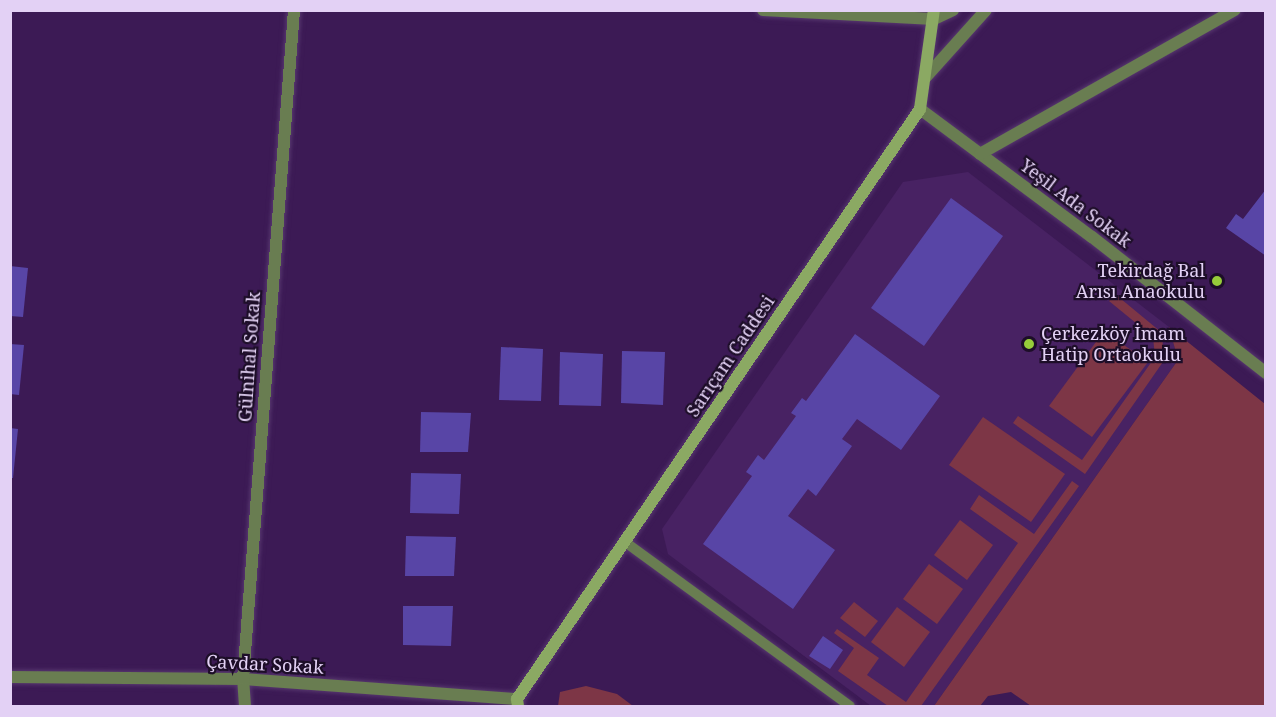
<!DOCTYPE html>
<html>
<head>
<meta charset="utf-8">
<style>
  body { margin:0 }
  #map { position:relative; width:1276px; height:717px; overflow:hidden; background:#3c1a55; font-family:"Noto Serif",serif }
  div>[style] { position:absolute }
  .built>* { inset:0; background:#482263 }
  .green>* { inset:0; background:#7d3646 }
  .building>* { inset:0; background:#5845a6 }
  .roads { filter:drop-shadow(0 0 2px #57376f) drop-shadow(0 0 2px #57376f) }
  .lane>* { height:10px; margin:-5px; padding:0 5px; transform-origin:5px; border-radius:5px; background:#697d51 }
  .street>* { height:12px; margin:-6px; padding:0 6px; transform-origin:6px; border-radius:6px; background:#697d51 }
  .secondary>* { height:12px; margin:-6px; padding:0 6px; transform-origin:6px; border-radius:6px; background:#8ba963 }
  .dots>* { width:16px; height:16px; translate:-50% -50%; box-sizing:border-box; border:3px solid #1d0e28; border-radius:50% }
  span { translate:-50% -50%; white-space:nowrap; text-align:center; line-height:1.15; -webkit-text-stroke:4.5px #1d0e28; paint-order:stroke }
  .street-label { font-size:18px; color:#e3d1f5 }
  .poi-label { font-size:18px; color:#e3d1f5 }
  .right { translate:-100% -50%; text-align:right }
  .left { translate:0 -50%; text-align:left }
  .frame { position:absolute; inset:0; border:12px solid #e3d1f5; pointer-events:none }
</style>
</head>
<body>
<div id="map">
  <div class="built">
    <i style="clip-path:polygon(968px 172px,1169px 327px,1178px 360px,934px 706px,871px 706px,668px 554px,662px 529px,903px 182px)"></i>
  </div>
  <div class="green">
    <i style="clip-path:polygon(1115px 294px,1161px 332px,1165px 359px,1085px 474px,1013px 423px,1018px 416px,1082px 460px,1155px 357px,1153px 337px,1109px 301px)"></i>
    <i style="clip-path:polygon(1169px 327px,1265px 404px,1265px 706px,1031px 706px,1011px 692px,988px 696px,980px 706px,934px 706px,1178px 360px)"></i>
    <i style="clip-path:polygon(1104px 331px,1148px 362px,1092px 437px,1049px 406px)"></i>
    <i style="clip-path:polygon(983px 417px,1065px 474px,1031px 522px,949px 465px)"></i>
    <i style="clip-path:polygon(1072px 481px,1079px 486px,921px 706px,888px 706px,838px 671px,854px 648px,834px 633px,837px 629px,879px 658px,867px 675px,906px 702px,1018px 543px,970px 509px,979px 495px,1034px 534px)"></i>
    <i style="clip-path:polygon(960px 520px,993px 545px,967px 580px,934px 555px)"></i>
    <i style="clip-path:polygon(929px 564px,963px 589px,937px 624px,903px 599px)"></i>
    <i style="clip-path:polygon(854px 602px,878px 621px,865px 637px,840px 618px)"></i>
    <i style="clip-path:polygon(897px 607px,930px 632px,904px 667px,871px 642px)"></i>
    <i style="clip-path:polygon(586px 686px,617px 694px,633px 706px,558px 706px,560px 692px)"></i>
  </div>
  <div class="building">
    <i style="clip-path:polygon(1266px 189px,1266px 256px,1226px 228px,1236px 214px,1243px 219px)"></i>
    <i style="clip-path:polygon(951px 198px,1003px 236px,924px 346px,871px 308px)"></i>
    <i style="clip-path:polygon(10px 266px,28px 268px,23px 317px,10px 316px)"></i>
    <i style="clip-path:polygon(855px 334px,940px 396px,901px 450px,857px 419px,842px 439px,852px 446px,816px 496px,808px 489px,788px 516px,835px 550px,793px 609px,703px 544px,752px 476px,746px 472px,758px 455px,764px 460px,796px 416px,791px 413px,802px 398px,806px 401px)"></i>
    <i style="clip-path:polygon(10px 344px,24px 345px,19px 395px,10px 394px)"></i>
    <i style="clip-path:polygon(501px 347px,543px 349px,541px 401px,499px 400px)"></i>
    <i style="clip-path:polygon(622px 351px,665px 352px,663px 405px,621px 403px)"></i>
    <i style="clip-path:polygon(560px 352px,603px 354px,601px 406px,559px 405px)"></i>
    <i style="clip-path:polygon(421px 412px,471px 413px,468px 452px,420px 452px)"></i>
    <i style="clip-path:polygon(10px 428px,18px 429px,13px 478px,10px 478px)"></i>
    <i style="clip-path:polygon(411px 473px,461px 474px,459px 514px,410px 513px)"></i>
    <i style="clip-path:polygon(406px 536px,456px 537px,454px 576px,405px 576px)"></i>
    <i style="clip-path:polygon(403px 606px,453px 606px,451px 646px,403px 645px)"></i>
    <i style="clip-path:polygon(823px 636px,843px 650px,830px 669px,809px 656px)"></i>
  </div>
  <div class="roads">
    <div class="lane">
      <i style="left:625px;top:542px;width:278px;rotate:36.1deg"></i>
    </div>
    <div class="street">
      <i style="left:763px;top:10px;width:171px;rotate:3deg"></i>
      <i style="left:934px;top:19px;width:21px;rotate:-25deg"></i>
      <i style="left:925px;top:78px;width:91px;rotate:-48.1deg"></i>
      <i style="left:920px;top:109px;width:214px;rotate:36.7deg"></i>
      <i style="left:1092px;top:237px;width:221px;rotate:38deg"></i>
      <i style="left:980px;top:154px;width:293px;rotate:-29.5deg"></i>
      <i style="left:10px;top:677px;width:233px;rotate:0.5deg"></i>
      <i style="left:243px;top:679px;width:275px;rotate:4.2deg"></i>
      <i style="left:245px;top:706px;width:27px;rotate:-94deg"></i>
      <i style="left:243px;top:679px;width:671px;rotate:-85.64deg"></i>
    </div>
    <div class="secondary">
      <i style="left:518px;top:706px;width:7px;rotate:-98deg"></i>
      <i style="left:517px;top:699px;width:714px;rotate:-55.66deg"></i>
      <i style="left:920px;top:109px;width:100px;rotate:-82deg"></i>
    </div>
  </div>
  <div class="dots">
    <i style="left:1217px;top:281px;background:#96cc3a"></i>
    <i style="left:1029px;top:344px;background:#96cc3a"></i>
  </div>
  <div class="street-label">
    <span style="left:1076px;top:203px;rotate:37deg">Yeşil Ada Sokak</span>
    <span style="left:730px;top:356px;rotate:-56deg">Sarıçam Caddesi</span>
    <span style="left:249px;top:357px;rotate:-86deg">Gülnihal Sokak</span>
    <span style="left:265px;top:664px;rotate:3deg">Çavdar Sokak</span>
  </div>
  <div class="poi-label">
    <span class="right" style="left:1205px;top:281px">Tekirdağ Bal<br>Arısı Anaokulu</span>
    <span class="left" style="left:1041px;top:344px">Çerkezköy İmam<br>Hatip Ortaokulu</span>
  </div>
  <div class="frame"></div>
</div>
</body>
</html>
